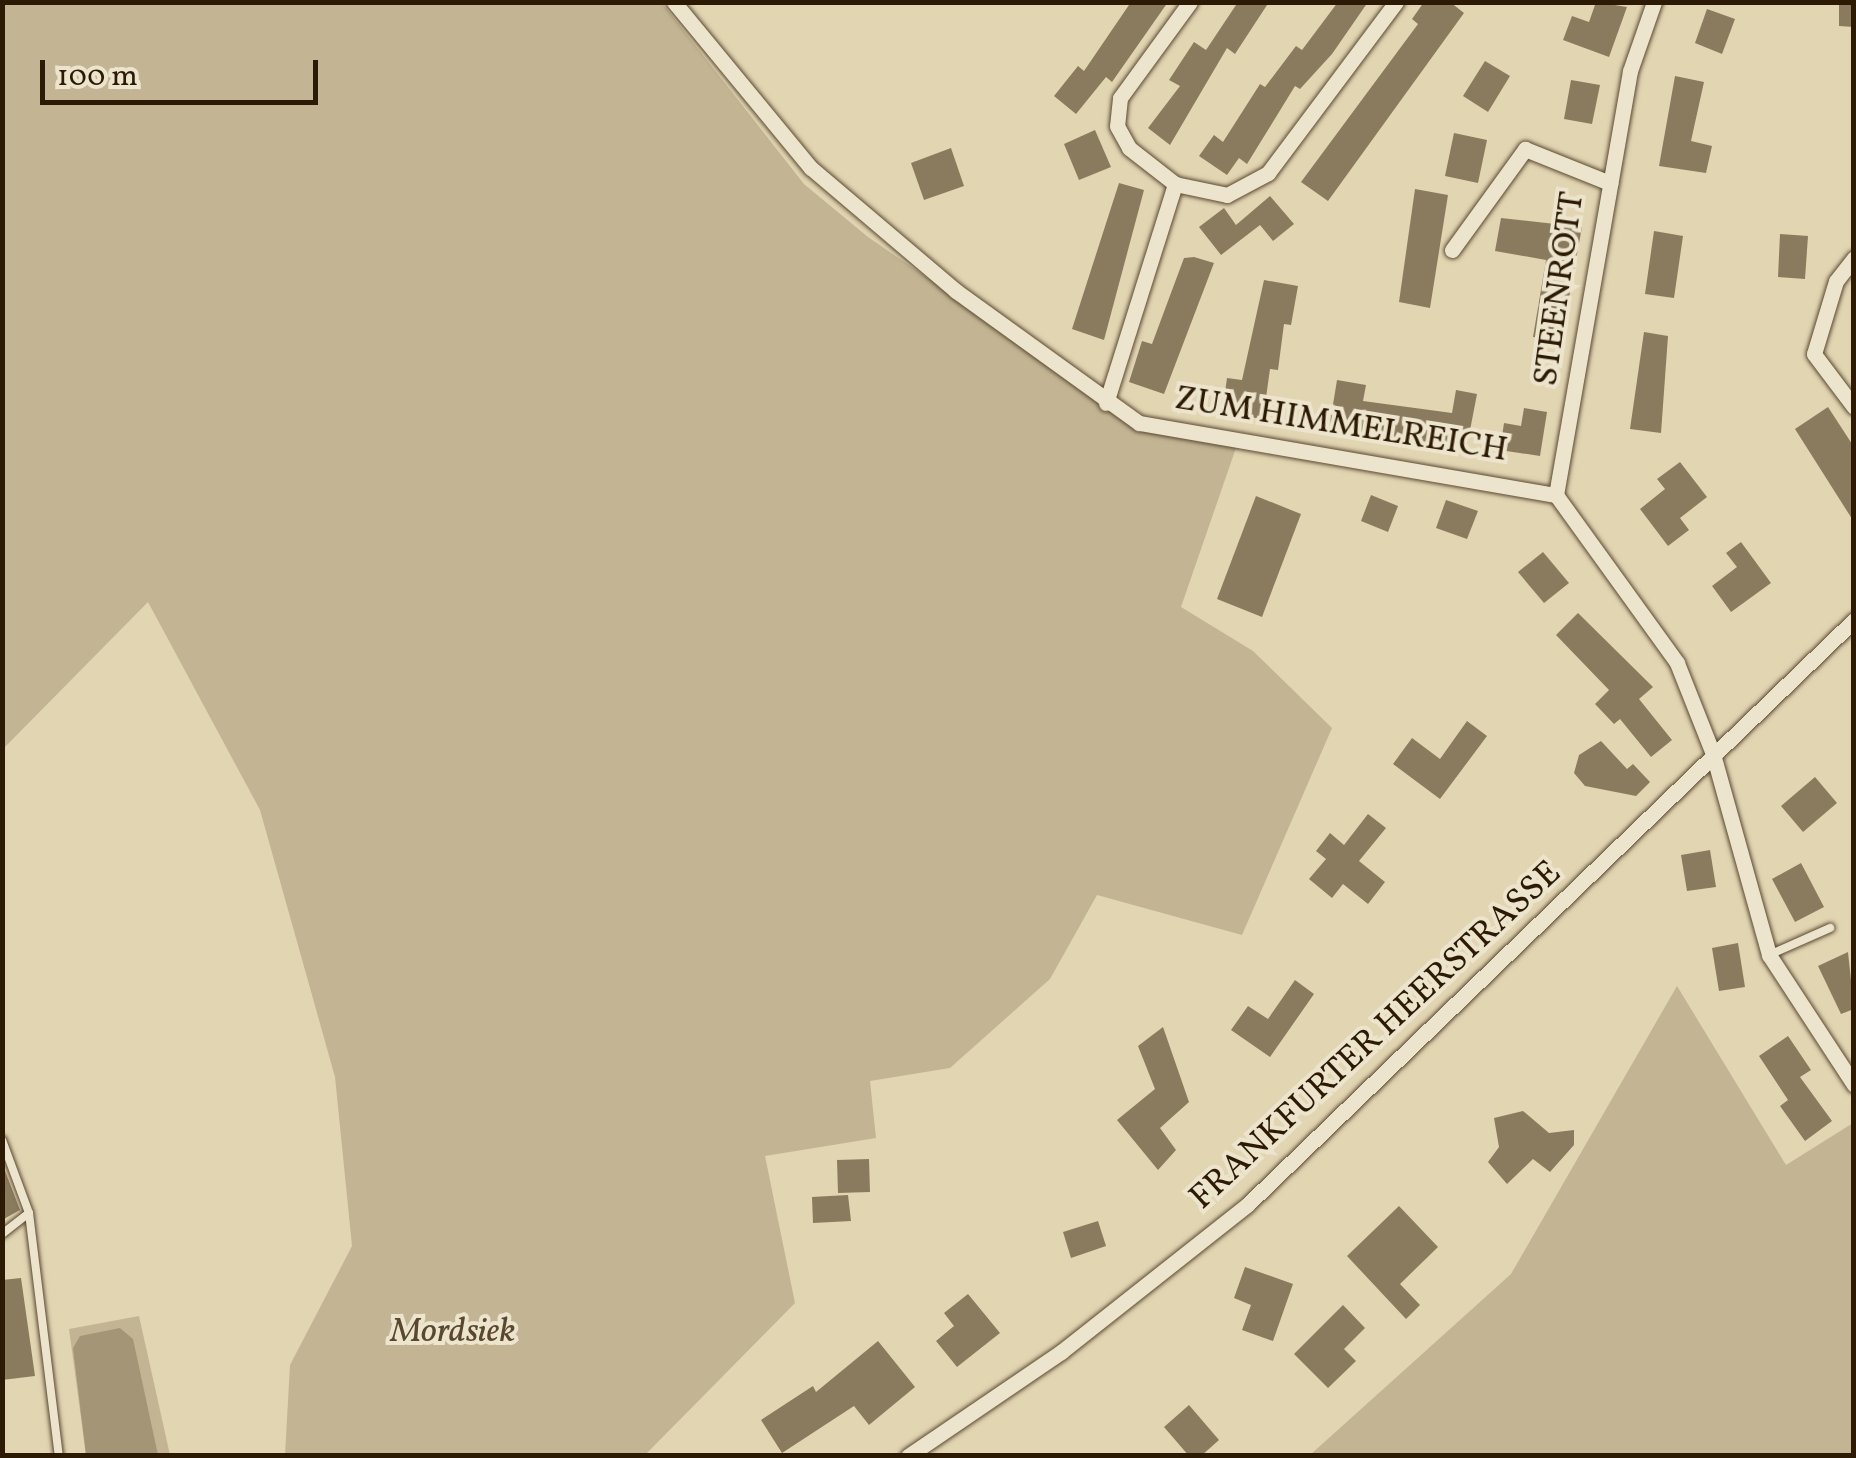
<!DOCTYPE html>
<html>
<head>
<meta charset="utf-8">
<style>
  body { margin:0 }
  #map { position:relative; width:1856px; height:1458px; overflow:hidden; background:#e2d5b2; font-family:Vollkorn,serif }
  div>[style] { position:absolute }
  .green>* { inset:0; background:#c3b594 }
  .water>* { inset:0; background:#a49577 }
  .building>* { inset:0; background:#8b7b5e }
  .roads { filter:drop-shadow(0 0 2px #5a4930) drop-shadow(0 0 2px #5a4930) }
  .service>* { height:8px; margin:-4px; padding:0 4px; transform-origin:4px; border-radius:4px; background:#ece4cd }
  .minor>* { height:15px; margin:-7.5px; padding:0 7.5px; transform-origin:7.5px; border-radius:7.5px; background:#ece4cd }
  span { translate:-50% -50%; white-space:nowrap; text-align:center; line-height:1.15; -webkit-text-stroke:8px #ece4cd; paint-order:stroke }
  .street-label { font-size:35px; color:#2c1a04 }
  .park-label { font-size:35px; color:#59482f; font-style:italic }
  .frame { position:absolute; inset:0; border:5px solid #2c1a04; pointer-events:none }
  .scale { position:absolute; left:40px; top:60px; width:278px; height:45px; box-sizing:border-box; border:5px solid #2c1a04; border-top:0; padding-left:12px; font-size:30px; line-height:35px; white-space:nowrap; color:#2c1a04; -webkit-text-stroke:8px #ece4cd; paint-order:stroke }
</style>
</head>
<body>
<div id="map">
  <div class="green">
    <i style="clip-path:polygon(2px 3px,662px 3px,804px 184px,868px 237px,1139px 423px,1237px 445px,1181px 607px,1253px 651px,1332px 728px,1242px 935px,1097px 895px,1050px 979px,950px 1068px,870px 1081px,876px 1138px,765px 1156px,795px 1303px,645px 1455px,285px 1455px,290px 1365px,352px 1246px,335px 1077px,260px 810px,148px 602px,3px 749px)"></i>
    <i style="clip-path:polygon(1677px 986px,1786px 1165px,1853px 1123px,1853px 1455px,1310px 1455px,1511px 1274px)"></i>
    <i style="clip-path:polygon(139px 1316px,170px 1455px,86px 1455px,69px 1329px)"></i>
  </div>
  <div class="water">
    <i style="clip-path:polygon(120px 1328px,133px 1339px,158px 1455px,86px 1455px,73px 1348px,80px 1336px)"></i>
  </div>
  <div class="building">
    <i style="clip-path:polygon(1131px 2px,1168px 2px,1112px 82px,1106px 77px,1076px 114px,1054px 96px,1078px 66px,1084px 71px)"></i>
    <i style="clip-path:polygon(1238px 2px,1269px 2px,1235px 54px,1227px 48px,1170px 145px,1148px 128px,1180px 86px,1169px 80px,1194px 42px,1206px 50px)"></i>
    <i style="clip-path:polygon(1338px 2px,1368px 2px,1332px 54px,1300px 89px,1295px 86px,1247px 164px,1239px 158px,1227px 175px,1199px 156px,1214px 135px,1223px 142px,1260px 84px,1265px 87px,1296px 46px,1302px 50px)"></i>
    <i style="clip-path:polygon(1424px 2px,1450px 2px,1464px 13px,1328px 201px,1301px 182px,1418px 24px,1412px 19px)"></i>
    <i style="clip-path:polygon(1596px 2px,1627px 7px,1609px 57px,1563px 40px,1572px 16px,1589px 22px)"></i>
    <i style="clip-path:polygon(1839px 2px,1854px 2px,1854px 27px,1839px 26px)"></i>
    <i style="clip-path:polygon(1707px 9px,1735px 19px,1722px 54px,1695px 43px)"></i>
    <i style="clip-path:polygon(1485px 61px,1510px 76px,1488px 112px,1463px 96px)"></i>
    <i style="clip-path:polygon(1675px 76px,1704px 82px,1691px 141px,1712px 146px,1706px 173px,1659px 166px)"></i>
    <i style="clip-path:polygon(1571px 80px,1600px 85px,1592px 124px,1564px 119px)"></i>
    <i style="clip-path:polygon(1095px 130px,1111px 167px,1079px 180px,1064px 144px)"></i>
    <i style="clip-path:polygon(1454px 133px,1487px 140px,1478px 183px,1445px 176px)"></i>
    <i style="clip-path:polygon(951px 148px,964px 186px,924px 200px,911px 163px)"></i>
    <i style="clip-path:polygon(1119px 183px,1144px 190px,1104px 340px,1072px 329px)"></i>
    <i style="clip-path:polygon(1415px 189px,1448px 195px,1430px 308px,1399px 302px)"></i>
    <i style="clip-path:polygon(1270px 196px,1294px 224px,1273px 241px,1260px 225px,1221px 255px,1199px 227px,1224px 208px,1236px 225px)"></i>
    <i style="clip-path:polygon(1501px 218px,1582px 227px,1561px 341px,1533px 337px,1546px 260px,1495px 251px)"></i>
    <i style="clip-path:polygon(1654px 231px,1683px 236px,1674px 298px,1645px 294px)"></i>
    <i style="clip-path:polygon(1780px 234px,1808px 236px,1805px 279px,1778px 277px)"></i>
    <i style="clip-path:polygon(1194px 257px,1214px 263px,1164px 394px,1129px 382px,1142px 341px,1152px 344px,1184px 258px)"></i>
    <i style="clip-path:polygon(1264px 280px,1298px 286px,1291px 325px,1284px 324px,1278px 370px,1270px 369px,1263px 419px,1222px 413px,1227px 378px,1242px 380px)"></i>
    <i style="clip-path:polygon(1644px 332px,1668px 336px,1661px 433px,1630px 429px)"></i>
    <i style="clip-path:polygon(1337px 380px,1366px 385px,1363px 401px,1452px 413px,1456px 390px,1477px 394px,1466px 451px,1329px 429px)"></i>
    <i style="clip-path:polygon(1828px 407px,1854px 447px,1854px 522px,1795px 429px)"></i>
    <i style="clip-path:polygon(1524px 408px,1547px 412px,1540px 456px,1500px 450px,1504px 423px,1521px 426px)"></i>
    <i style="clip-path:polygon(1680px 462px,1707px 497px,1680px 518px,1689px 530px,1668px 546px,1640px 509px,1665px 489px,1657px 479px)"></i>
    <i style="clip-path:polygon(1371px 495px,1398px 506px,1388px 532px,1361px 521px)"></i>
    <i style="clip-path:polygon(1256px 496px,1301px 514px,1262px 617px,1217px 599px)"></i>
    <i style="clip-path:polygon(1446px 500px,1478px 511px,1467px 539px,1436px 528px)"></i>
    <i style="clip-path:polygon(1741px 542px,1771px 583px,1731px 612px,1712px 586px,1737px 567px,1726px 553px)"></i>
    <i style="clip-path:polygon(1543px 552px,1569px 583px,1544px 603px,1518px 572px)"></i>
    <i style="clip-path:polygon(1578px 613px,1653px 687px,1639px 699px,1672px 740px,1651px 757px,1620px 719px,1614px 724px,1595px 704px,1609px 690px,1556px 635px)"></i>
    <i style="clip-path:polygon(1467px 721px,1487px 736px,1440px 799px,1393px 764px,1412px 738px,1440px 759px)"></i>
    <i style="clip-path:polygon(1601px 741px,1627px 769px,1633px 764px,1650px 782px,1636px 796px,1585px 786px,1574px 773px,1579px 755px)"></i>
    <i style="clip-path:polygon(1815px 777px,1837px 803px,1803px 832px,1781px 806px)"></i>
    <i style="clip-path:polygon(1368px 814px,1386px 828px,1359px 861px,1385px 882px,1368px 904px,1343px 884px,1332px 898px,1309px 879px,1326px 859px,1316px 851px,1330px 833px,1344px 845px)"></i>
    <i style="clip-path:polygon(1710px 850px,1716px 887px,1687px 891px,1681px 855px)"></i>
    <i style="clip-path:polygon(1801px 863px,1824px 907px,1795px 922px,1772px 879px)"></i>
    <i style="clip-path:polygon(1738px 943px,1745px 987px,1719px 991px,1712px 948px)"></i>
    <i style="clip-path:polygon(1848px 952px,1854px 1009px,1841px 1014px,1818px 966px)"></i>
    <i style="clip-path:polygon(1295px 980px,1314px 994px,1270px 1057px,1231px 1030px,1248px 1006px,1268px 1019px)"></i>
    <i style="clip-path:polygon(1163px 1027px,1189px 1102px,1160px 1128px,1176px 1150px,1158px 1170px,1117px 1120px,1155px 1089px,1138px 1046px)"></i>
    <i style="clip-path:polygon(1788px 1036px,1811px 1070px,1800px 1077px,1832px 1121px,1805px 1141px,1780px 1106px,1788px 1100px,1759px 1056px)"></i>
    <i style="clip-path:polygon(1523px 1111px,1549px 1133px,1574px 1130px,1574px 1145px,1550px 1172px,1533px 1159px,1507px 1184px,1488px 1162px,1499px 1147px,1494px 1118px)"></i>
    <i style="clip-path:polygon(869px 1159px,870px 1192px,838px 1193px,837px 1160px)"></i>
    <i style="clip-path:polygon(2px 1163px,20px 1210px,2px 1220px)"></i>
    <i style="clip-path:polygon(848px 1195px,851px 1221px,813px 1223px,812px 1197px)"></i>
    <i style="clip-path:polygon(1399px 1206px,1438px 1247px,1400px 1284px,1420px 1305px,1406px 1319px,1347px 1256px)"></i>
    <i style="clip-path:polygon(1098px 1221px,1106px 1246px,1071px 1258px,1063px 1232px)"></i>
    <i style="clip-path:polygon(1245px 1267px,1293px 1284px,1273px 1341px,1242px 1330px,1251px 1305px,1234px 1298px)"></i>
    <i style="clip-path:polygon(21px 1278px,35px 1376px,2px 1380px,2px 1280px)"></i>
    <i style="clip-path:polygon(968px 1294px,1000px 1333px,957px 1367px,936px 1341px,954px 1326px,944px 1313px)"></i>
    <i style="clip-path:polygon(1343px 1305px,1365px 1328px,1344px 1349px,1356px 1361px,1328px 1388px,1294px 1354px)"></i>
    <i style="clip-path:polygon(878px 1341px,915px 1387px,869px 1425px,854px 1406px,782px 1453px,761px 1420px,813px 1386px,816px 1392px)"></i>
    <i style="clip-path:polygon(1189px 1405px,1219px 1440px,1201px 1456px,1189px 1456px,1164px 1427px)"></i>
  </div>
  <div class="roads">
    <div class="service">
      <i style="left:1769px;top:955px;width:67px;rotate:-23.9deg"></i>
      <i style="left:2px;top:1140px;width:78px;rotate:69.7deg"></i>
      <i style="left:29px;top:1213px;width:245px;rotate:83deg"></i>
      <i style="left:2px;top:1234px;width:34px;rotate:-38deg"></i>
    </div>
    <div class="minor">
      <i style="left:674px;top:2px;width:215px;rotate:50.5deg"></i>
      <i style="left:811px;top:168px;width:190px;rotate:40.3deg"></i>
      <i style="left:956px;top:291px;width:226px;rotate:35.8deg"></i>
      <i style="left:1139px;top:423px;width:423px;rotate:9.8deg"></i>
      <i style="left:1556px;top:495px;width:207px;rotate:54.2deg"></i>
      <i style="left:1677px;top:663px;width:98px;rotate:68.4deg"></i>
      <i style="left:1713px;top:754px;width:209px;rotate:74.4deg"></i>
      <i style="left:1769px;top:955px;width:155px;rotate:56.8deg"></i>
      <i style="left:1190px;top:2px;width:119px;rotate:126.1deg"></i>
      <i style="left:1120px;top:98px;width:28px;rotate:96deg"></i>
      <i style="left:1117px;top:126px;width:25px;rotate:61deg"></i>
      <i style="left:1129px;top:148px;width:58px;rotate:38deg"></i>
      <i style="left:1175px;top:184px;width:53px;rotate:11.9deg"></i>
      <i style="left:1227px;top:195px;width:47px;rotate:-28.2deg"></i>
      <i style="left:1268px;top:173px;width:214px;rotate:-53.2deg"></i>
      <i style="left:1452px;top:250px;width:125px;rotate:-54.1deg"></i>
      <i style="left:1525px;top:149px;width:92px;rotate:21.8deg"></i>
      <i style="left:1854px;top:258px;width:29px;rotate:128deg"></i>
      <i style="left:1836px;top:281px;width:76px;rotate:106.8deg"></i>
      <i style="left:1814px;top:354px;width:66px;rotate:53deg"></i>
      <i style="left:1106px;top:403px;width:230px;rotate:-72.5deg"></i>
      <i style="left:1556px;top:495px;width:430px;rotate:-80.1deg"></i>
      <i style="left:1630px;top:71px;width:73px;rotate:-70.8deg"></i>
      <i style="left:908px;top:1456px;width:185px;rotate:-34.2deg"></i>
      <i style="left:1061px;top:1352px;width:237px;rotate:-38.3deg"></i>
      <i style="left:1247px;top:1205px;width:843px;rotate:-43.94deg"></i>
    </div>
  </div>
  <div class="street-label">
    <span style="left:1560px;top:289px;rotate:-82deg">STEENROTT</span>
    <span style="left:1341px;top:425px;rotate:9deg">ZUM HIMMELREICH</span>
    <span style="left:1376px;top:1036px;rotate:-43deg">FRANKFURTER HEERSTRASSE</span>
  </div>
  <div class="park-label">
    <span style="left:453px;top:1332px">Mordsiek</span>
  </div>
  <div class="frame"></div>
  <div class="scale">100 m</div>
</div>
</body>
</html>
